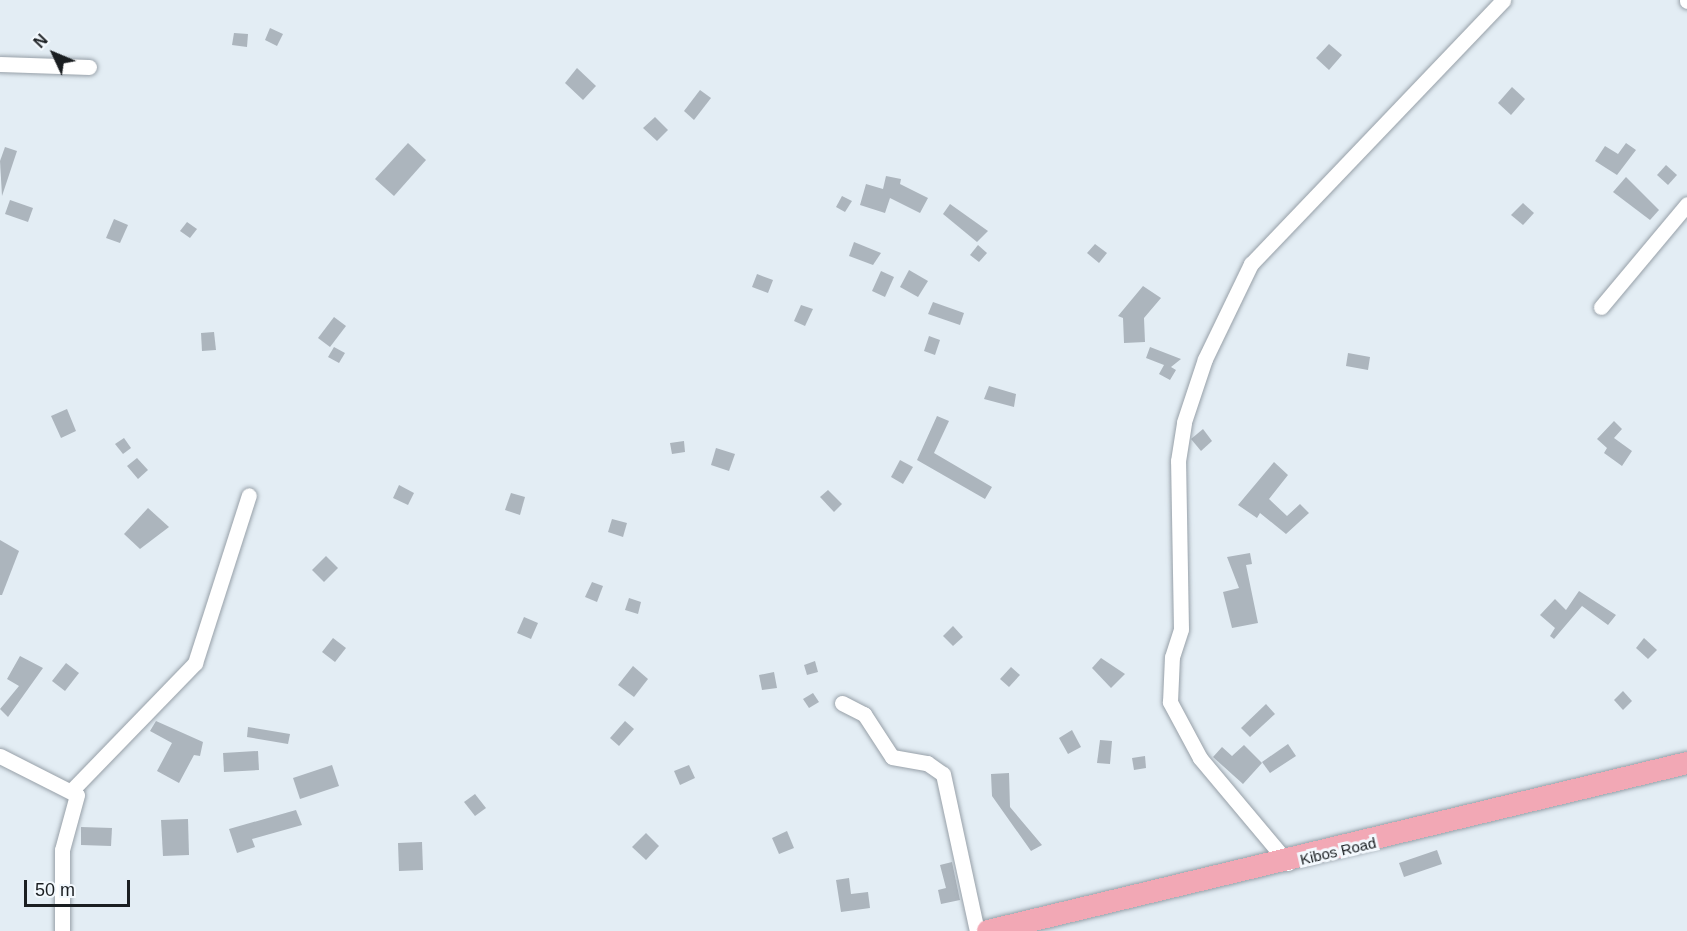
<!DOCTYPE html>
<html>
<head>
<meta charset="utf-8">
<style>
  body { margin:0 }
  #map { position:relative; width:1687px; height:931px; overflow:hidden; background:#e3edf4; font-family:Helvetica,sans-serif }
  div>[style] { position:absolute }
  .building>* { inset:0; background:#acb5bd }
  .roads { filter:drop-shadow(0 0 2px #97a0a8) drop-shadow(0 0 2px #97a0a8) }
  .street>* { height:15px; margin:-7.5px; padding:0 7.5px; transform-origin:7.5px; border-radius:7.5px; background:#fff }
  .primary>* { height:22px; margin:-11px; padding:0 11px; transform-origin:11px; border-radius:11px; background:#f2a8b5 }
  span { translate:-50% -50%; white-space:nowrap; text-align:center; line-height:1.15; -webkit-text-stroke:6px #f3f9fe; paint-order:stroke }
  .street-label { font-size:15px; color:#1a1e21 }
  .north { position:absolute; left:24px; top:24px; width:60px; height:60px; -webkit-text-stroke:4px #f3f9fe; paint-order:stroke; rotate:314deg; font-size:16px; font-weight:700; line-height:24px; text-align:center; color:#1a1e21 }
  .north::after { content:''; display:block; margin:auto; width:21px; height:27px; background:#1a1e21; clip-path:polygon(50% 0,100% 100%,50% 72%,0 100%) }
  .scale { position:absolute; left:24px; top:880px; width:106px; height:27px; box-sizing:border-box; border:3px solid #1a1e21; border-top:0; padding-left:8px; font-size:18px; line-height:21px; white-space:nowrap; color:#1a1e21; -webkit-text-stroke:4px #f3f9fe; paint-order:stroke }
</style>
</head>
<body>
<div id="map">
  <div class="building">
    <i style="clip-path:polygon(270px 28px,283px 34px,277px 46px,265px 40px)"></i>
    <i style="clip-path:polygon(234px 33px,248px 34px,247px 47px,232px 45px)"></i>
    <i style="clip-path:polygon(1329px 44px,1342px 55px,1329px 70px,1316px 58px)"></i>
    <i style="clip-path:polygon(577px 68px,596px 86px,583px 100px,565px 83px)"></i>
    <i style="clip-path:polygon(1512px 87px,1525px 99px,1511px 115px,1498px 103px)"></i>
    <i style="clip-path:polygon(700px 90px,711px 98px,694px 120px,684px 111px)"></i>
    <i style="clip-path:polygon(655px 117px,668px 130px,657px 141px,643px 128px)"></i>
    <i style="clip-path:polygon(408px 143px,426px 160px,394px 196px,375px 179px)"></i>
    <i style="clip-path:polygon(1626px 143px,1636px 150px,1617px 175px,1595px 161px,1605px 146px,1618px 154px)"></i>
    <i style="clip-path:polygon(5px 147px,17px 151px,2px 196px,0 161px)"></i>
    <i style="clip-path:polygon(1666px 165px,1677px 175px,1668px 185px,1657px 175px)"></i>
    <i style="clip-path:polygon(886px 176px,901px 179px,900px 184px,928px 198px,920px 213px,890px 198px,885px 213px,860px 205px,866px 184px,883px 189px)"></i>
    <i style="clip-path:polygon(1626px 177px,1659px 210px,1650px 220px,1613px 192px)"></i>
    <i style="clip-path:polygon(842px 196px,852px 201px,845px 212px,836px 207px)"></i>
    <i style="clip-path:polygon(10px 200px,33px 208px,28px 222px,5px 214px)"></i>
    <i style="clip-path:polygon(1523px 203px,1534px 213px,1523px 225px,1511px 215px)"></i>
    <i style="clip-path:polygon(950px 204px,988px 231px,977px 242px,943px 214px)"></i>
    <i style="clip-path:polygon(114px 219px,128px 225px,120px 243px,106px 238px)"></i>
    <i style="clip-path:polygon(187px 222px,197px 229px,190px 238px,180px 231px)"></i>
    <i style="clip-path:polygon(854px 242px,881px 253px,873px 265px,849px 256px)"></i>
    <i style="clip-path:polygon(1095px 244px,1107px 253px,1099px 263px,1087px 253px)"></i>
    <i style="clip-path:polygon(978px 245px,987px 253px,979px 262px,970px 255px)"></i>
    <i style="clip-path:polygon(909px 270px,928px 281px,918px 297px,900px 287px)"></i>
    <i style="clip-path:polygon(881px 271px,894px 277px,885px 297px,872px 291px)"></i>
    <i style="clip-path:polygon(757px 274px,773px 280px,768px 293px,752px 287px)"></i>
    <i style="clip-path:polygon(1143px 286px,1161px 298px,1144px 318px,1145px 342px,1124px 343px,1123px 318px,1118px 316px)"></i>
    <i style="clip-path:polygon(933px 302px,964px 313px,960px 325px,928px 314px)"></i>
    <i style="clip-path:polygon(801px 305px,813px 309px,805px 326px,794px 321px)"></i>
    <i style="clip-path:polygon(334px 317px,346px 326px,330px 347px,318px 338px)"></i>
    <i style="clip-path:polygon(214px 332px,216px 350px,202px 351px,201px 333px)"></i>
    <i style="clip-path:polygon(929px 336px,940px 340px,935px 355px,924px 351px)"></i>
    <i style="clip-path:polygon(334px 347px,345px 353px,339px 363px,328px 357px)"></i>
    <i style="clip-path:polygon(1150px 347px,1181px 359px,1171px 367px,1176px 370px,1170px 380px,1159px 374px,1164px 365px,1146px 358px)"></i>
    <i style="clip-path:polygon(1348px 353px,1370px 357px,1368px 370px,1346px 366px)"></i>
    <i style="clip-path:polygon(989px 386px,1016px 394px,1014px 407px,984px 399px)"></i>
    <i style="clip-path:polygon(67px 409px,76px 431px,61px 438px,51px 416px)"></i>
    <i style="clip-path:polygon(937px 416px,949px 421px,934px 453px,992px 487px,985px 499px,917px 460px)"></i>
    <i style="clip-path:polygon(1614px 421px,1622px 429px,1614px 438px,1632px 451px,1622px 466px,1604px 453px,1607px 448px,1597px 439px)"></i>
    <i style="clip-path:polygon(1203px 429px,1212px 441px,1201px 451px,1191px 439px)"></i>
    <i style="clip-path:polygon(124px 438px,131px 448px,123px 454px,115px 444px)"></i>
    <i style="clip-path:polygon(684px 441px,685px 452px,672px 454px,670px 443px)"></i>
    <i style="clip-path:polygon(716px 448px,735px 454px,729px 471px,711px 465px)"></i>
    <i style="clip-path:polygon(137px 458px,148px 470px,138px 479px,127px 466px)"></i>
    <i style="clip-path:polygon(900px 460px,913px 467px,903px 484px,891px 477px)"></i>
    <i style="clip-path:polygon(1274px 462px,1288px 475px,1269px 499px,1287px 516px,1300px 504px,1309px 513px,1286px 534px,1260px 513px,1257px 518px,1238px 505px)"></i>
    <i style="clip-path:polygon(399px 485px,414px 493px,408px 505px,393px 498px)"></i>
    <i style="clip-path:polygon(828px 490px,842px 504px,834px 512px,820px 497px)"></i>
    <i style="clip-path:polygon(511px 493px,525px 497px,520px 515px,505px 510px)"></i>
    <i style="clip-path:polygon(148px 508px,169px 527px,140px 549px,124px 534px)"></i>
    <i style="clip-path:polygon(612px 519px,627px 523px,623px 537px,608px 532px)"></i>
    <i style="clip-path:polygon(0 540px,19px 551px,2px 595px,0 595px)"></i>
    <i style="clip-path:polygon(1250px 553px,1252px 564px,1246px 565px,1258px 623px,1232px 628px,1223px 592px,1239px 588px,1227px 557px)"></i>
    <i style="clip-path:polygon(326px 556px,338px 568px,324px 582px,312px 570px)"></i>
    <i style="clip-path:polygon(592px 582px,603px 586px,597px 602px,585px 597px)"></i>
    <i style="clip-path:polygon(1579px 591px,1616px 615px,1608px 625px,1582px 606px,1554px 639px,1550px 636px,1555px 628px,1540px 615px,1555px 599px,1566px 610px)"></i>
    <i style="clip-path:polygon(629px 598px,641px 602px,638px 614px,625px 610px)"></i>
    <i style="clip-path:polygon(524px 617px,538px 623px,531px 639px,517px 633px)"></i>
    <i style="clip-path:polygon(953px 626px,963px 637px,953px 646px,943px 636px)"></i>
    <i style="clip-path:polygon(333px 638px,346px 648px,335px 662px,322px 652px)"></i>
    <i style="clip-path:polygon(1644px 638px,1657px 650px,1648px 659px,1636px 648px)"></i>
    <i style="clip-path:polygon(20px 656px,43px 668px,8px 717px,0 709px,19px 686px,7px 679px)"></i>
    <i style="clip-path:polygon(1101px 658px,1125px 674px,1111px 688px,1092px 668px)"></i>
    <i style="clip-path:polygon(815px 661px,818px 672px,807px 675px,804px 665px)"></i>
    <i style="clip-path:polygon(66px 663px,79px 673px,65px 691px,52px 681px)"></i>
    <i style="clip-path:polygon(633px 666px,648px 679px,634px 697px,618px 685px)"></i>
    <i style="clip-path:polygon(1011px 667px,1020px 675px,1009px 687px,1000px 679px)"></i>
    <i style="clip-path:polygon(774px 672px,777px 688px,762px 690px,759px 675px)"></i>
    <i style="clip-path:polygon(1623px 691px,1632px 701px,1623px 710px,1614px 700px)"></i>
    <i style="clip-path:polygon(813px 693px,819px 702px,809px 708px,803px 699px)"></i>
    <i style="clip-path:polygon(1266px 704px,1275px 714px,1250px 737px,1241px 728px)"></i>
    <i style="clip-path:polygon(156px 721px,203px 742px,200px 756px,194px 755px,179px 783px,157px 771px,172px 743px,150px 731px)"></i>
    <i style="clip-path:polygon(625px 721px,634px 729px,619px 746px,610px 738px)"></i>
    <i style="clip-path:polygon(248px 727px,290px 734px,288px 744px,247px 737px)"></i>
    <i style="clip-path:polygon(1072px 730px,1081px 747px,1068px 754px,1059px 738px)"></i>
    <i style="clip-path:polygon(1100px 740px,1112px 741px,1110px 764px,1097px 763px)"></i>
    <i style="clip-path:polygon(1288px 744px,1296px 756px,1270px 773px,1262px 762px)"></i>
    <i style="clip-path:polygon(1244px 745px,1262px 763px,1243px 784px,1213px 757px,1222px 747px,1232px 756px)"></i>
    <i style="clip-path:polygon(258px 751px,259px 770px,224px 772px,223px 753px)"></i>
    <i style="clip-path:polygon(1145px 756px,1146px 768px,1134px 770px,1132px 758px)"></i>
    <i style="clip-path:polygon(332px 765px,339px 786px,300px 799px,293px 778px)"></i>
    <i style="clip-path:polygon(689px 765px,695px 778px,680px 785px,674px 771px)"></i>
    <i style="clip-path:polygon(1009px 773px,1010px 807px,1042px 845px,1031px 851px,992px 796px,991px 774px)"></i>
    <i style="clip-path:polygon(475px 794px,486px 808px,475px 816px,464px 802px)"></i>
    <i style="clip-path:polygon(296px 810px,302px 825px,252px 839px,255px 847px,237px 853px,229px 829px)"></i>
    <i style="clip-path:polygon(188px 819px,189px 855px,163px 856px,161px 820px)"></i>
    <i style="clip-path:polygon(81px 827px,112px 828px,111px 846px,81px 845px)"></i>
    <i style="clip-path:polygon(787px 831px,794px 848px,779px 854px,772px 838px)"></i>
    <i style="clip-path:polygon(646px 833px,659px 846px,646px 860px,632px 847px)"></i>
    <i style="clip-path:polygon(422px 842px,423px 870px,399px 871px,398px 843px)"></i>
    <i style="clip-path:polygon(1437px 850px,1442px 864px,1404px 877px,1399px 863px)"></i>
    <i style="clip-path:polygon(952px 862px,960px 900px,941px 904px,938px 890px,946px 888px,940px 865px)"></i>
    <i style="clip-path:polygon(849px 878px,851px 894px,868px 892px,870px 908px,841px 912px,836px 880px)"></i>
  </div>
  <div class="roads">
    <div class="street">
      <i style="left:1687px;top:0;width:1px;rotate:90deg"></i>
      <i style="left:0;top:64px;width:89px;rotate:1.9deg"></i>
      <i style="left:1601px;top:307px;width:134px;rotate:-50.1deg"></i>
      <i style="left:842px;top:703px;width:25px;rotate:27deg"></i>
      <i style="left:864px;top:714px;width:51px;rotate:56.9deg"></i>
      <i style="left:892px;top:757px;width:36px;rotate:10deg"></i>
      <i style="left:927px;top:763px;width:19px;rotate:35deg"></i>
      <i style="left:943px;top:774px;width:161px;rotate:77.8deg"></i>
      <i style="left:0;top:756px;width:86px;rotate:26.9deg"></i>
      <i style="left:77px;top:795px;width:57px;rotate:105.3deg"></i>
      <i style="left:62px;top:850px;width:81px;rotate:90deg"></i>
      <i style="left:72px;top:790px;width:177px;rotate:-45.9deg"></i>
      <i style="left:195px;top:663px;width:176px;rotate:-72.2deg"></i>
      <i style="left:1288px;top:863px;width:137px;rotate:-130deg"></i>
      <i style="left:1200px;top:758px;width:64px;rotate:-118.2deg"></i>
      <i style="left:1170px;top:702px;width:45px;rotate:-87.5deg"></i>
      <i style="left:1172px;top:657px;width:29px;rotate:-72deg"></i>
      <i style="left:1181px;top:629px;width:168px;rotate:-91deg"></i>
      <i style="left:1178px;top:461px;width:39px;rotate:-81deg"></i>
      <i style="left:1184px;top:422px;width:66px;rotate:-71.6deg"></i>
      <i style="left:1205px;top:359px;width:106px;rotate:-64.2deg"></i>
      <i style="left:1251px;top:264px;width:365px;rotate:-46.3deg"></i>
    </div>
    <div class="primary">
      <i style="left:988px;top:931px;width:719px;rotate:-13.51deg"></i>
    </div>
  </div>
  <div class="street-label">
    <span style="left:1338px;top:851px;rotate:-13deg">Kibos Road</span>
  </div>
  <div class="north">N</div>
  <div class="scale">50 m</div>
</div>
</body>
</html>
